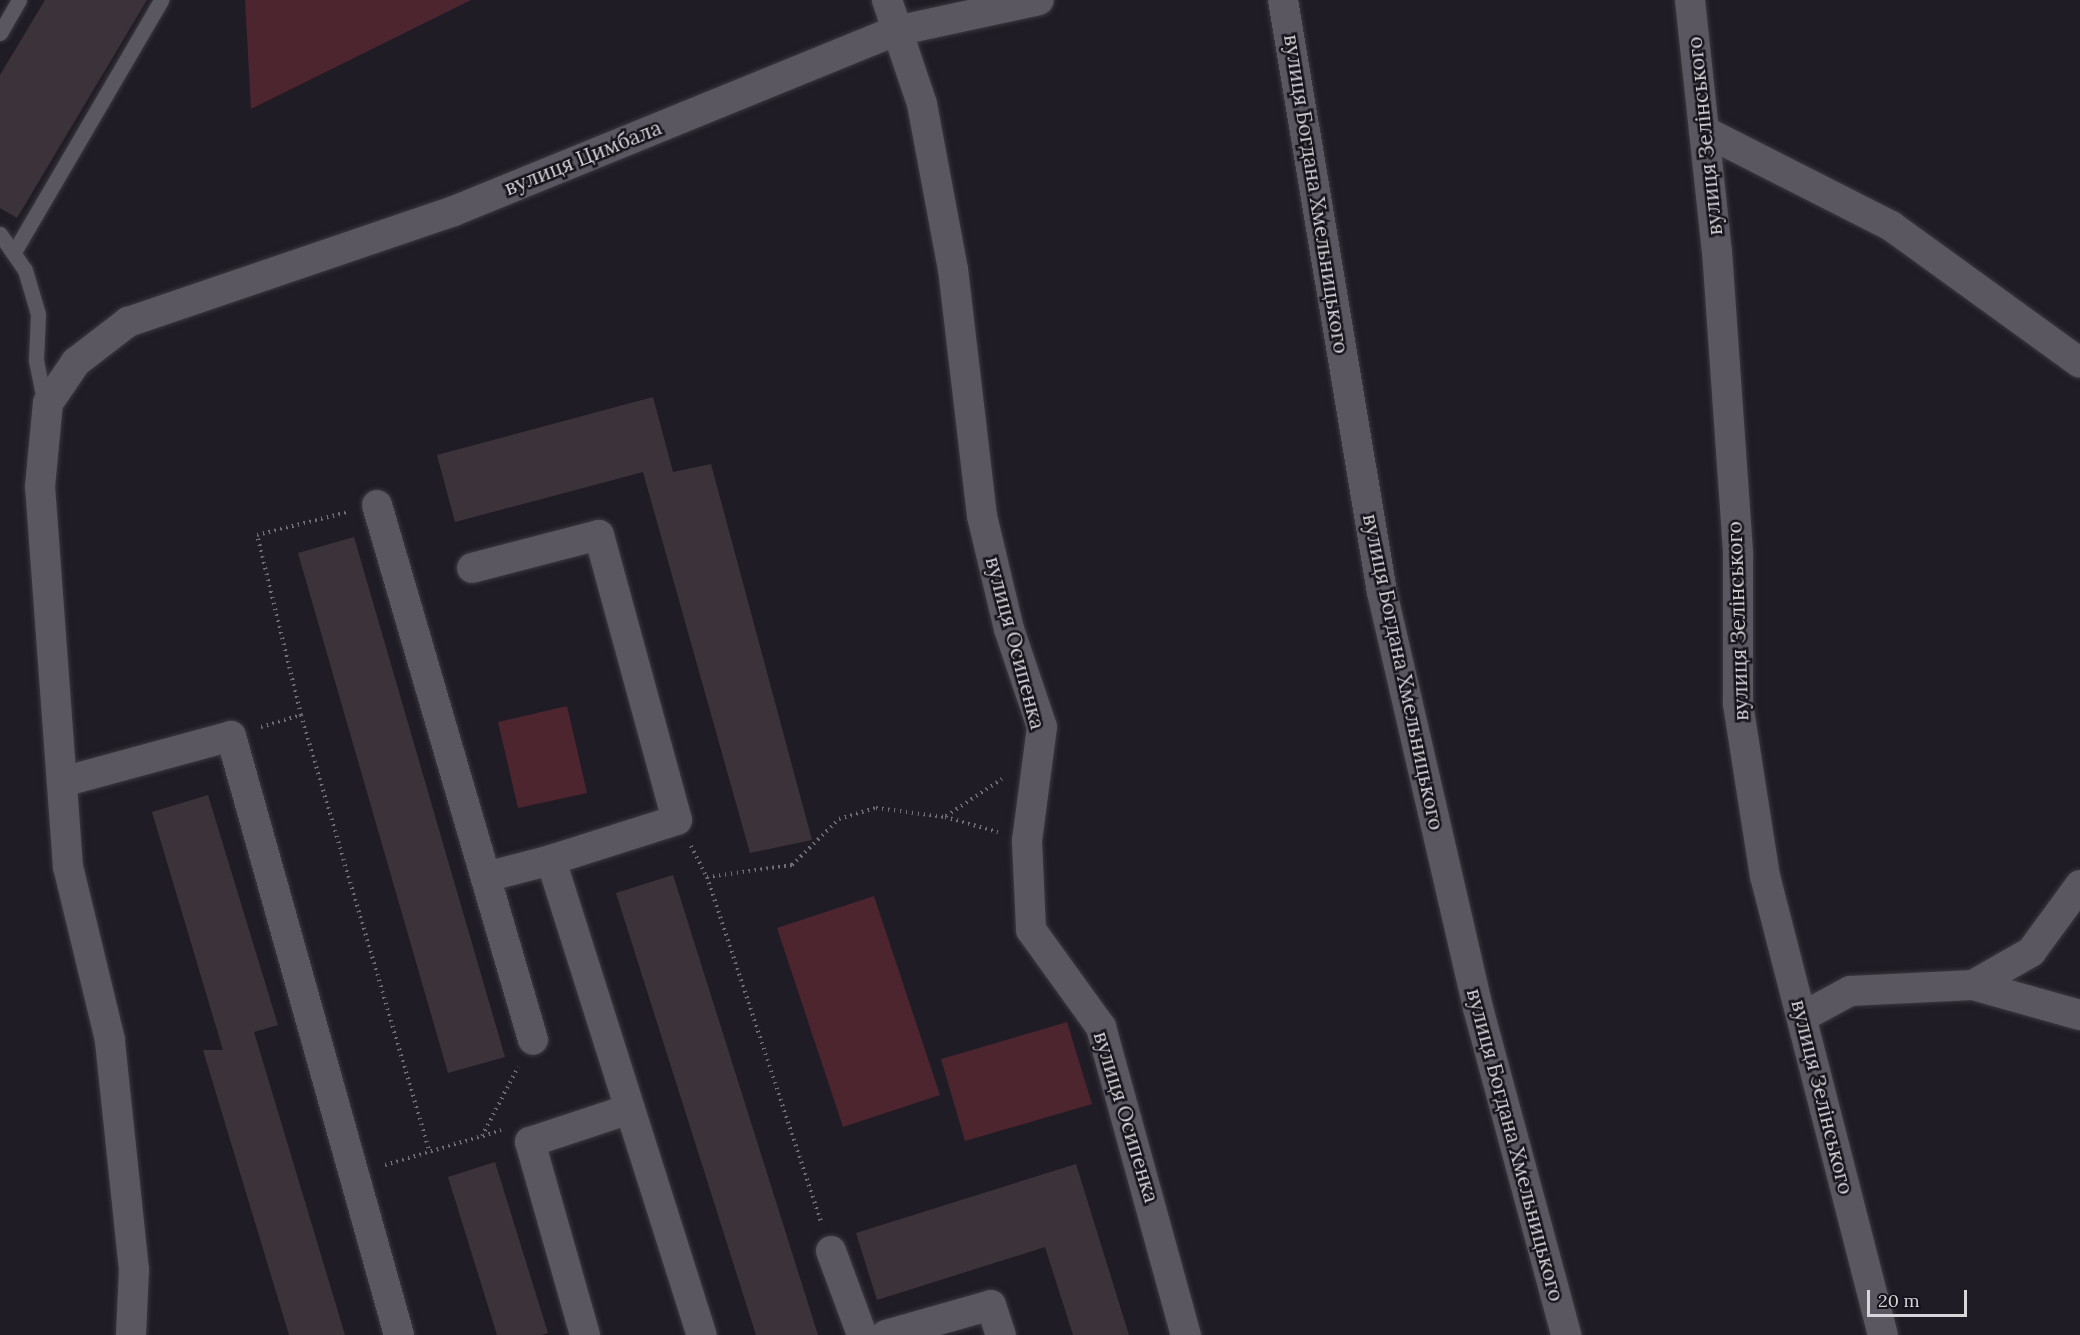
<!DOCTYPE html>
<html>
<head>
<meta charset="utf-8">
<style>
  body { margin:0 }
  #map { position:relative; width:2080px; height:1335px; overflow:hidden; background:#201c25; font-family:Lora,serif }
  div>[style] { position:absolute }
  .green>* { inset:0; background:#4c252f }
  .building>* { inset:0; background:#3c333a }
  .path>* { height:4px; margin-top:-2px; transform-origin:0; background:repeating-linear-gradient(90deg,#706d74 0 1.5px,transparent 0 6px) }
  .roads { filter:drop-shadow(0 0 2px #3b383f) drop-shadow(0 0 2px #3b383f) }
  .lane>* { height:15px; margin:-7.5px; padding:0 7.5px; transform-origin:7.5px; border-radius:7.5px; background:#5b5761 }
  .street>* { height:30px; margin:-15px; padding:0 15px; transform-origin:15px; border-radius:15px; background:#5b5761 }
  span { translate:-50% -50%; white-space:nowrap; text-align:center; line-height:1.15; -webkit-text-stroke:5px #17131b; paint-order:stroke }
  .street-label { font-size:21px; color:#d7d4da }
  .scale { position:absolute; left:1867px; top:1290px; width:100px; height:27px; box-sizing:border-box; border:3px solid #d7d4da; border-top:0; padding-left:8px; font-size:18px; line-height:21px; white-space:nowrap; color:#d7d4da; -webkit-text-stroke:4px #17131b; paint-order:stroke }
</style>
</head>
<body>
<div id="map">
  <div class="green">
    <i style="clip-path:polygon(245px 0,471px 0,251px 109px)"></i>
    <i style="clip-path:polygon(567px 706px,587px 793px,518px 808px,498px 722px)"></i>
    <i style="clip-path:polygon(874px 896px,940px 1095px,843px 1127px,777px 928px)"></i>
    <i style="clip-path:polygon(1067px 1022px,1092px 1104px,965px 1141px,941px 1059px)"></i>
  </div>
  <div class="building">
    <i style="clip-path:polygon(45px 0,147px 0,17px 218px,0 208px,0 75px)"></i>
    <i style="clip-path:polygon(653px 397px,673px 472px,711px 464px,812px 840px,750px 853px,643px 472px,455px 522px,437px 455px)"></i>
    <i style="clip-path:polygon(354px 537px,505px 1057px,448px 1073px,298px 553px)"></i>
    <i style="clip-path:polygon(208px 795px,278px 1025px,254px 1032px,345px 1335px,289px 1335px,203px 1050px,223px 1050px,152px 812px)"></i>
    <i style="clip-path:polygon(673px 875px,818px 1335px,756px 1335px,616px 893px)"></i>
    <i style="clip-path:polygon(495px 1162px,548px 1333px,541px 1335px,497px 1335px,448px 1177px)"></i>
    <i style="clip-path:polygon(1076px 1164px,1129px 1335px,1073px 1335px,1045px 1247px,877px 1300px,856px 1233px)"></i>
  </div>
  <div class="path">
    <i style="left:301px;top:715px;width:185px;rotate:-103.7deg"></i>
    <i style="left:257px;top:535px;width:94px;rotate:-14.2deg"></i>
    <i style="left:261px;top:727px;width:42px;rotate:-16.7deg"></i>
    <i style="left:301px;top:715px;width:456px;rotate:73.6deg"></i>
    <i style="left:946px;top:816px;width:67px;rotate:-33.5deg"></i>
    <i style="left:691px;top:846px;width:35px;rotate:63deg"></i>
    <i style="left:707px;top:877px;width:86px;rotate:-8deg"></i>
    <i style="left:792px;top:865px;width:66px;rotate:-44.4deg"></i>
    <i style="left:839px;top:819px;width:39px;rotate:-17deg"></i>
    <i style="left:876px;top:808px;width:70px;rotate:7.4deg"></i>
    <i style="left:945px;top:817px;width:55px;rotate:15.8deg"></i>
    <i style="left:707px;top:877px;width:362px;rotate:71.7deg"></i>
    <i style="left:483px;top:1136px;width:19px;rotate:-18deg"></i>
    <i style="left:385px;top:1165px;width:101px;rotate:-16.6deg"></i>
    <i style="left:482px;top:1136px;width:78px;rotate:-62.4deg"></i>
  </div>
  <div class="roads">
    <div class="lane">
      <i style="left:0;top:33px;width:38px;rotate:-60deg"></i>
      <i style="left:0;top:234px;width:44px;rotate:55.2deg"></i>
      <i style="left:25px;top:270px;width:46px;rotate:73.5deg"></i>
      <i style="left:38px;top:314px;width:46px;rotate:92.5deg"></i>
      <i style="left:36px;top:360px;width:47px;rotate:78.9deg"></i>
      <i style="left:14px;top:252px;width:292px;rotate:-59.7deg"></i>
    </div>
    <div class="street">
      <i style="left:887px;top:0;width:110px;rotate:71.4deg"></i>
      <i style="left:922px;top:104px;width:168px;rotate:79.4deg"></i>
      <i style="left:953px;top:269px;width:249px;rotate:83.3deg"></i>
      <i style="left:982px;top:516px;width:116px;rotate:76.6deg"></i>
      <i style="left:1009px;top:629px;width:103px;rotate:71.4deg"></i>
      <i style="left:1042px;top:727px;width:115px;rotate:97.5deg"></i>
      <i style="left:1027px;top:841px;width:89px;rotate:87.4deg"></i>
      <i style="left:1031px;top:930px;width:120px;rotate:54.2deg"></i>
      <i style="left:1101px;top:1027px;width:320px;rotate:74.6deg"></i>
      <i style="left:1283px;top:0;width:600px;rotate:80.51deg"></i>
      <i style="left:1382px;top:592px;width:427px;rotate:77deg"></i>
      <i style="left:1478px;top:1008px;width:339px;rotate:74.9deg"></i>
      <i style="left:1690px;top:0;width:252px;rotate:83.9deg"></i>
      <i style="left:1717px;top:251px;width:304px;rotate:86deg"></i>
      <i style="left:1738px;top:554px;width:150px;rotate:90deg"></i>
      <i style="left:1738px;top:704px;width:174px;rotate:81.1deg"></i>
      <i style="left:1765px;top:876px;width:474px;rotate:75.6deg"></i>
      <i style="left:1704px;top:131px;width:210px;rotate:26.9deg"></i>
      <i style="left:1891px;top:226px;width:233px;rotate:35.9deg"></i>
      <i style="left:377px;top:505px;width:557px;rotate:73.74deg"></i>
      <i style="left:472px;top:568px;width:131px;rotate:-14.6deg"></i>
      <i style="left:599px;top:535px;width:295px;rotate:74.7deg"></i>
      <i style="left:677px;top:820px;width:132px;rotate:162.4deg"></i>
      <i style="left:551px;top:860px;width:498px;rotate:72.4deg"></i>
      <i style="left:62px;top:782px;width:175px;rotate:-15.2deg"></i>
      <i style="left:231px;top:736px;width:622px;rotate:74.33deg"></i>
      <i style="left:486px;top:877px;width:67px;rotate:-14.7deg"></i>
      <i style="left:1973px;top:985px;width:67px;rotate:-29.6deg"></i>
      <i style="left:2031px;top:952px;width:83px;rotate:-53.8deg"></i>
      <i style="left:1802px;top:1017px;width:55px;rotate:-28.4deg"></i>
      <i style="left:1850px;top:991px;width:123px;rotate:-2.8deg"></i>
      <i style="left:1973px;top:985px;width:111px;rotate:15.7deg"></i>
      <i style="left:831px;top:1251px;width:90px;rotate:69.7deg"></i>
      <i style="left:131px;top:1335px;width:65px;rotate:-87.4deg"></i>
      <i style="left:134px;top:1270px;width:231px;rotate:-96deg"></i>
      <i style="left:110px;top:1040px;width:178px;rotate:-103.6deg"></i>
      <i style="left:68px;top:867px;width:381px;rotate:-94.2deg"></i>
      <i style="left:40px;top:487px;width:84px;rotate:-84.6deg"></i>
      <i style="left:48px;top:403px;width:50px;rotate:-55.7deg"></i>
      <i style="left:76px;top:362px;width:66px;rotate:-37.6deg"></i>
      <i style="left:128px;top:322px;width:344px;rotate:-18.8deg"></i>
      <i style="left:454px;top:211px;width:477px;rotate:-22.2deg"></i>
      <i style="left:896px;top:31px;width:146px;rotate:-12.2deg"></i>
      <i style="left:585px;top:1335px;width:201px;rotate:-105.9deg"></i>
      <i style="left:530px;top:1142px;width:105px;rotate:-18.3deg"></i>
      <i style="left:886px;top:1335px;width:109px;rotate:-15.9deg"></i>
      <i style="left:991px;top:1305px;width:32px;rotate:72deg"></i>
    </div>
  </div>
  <div class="street-label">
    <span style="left:1705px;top:136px;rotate:-96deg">вулиця Зелінського</span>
    <span style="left:583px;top:158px;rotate:-22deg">вулиця Цимбала</span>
    <span style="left:1316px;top:194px;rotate:81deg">вулиця Богдана Хмельницького</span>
    <span style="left:1738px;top:621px;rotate:-92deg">вулиця Зелінського</span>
    <span style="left:1015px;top:643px;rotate:75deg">вулиця Осипенка</span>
    <span style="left:1403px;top:672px;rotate:78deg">вулиця Богдана Хмельницького</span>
    <span style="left:1822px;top:1097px;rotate:76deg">вулиця Зелінського</span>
    <span style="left:1126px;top:1117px;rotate:73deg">вулиця Осипенка</span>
    <span style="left:1515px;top:1145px;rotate:75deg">вулиця Богдана Хмельницького</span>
  </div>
  <div class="scale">20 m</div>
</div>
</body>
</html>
